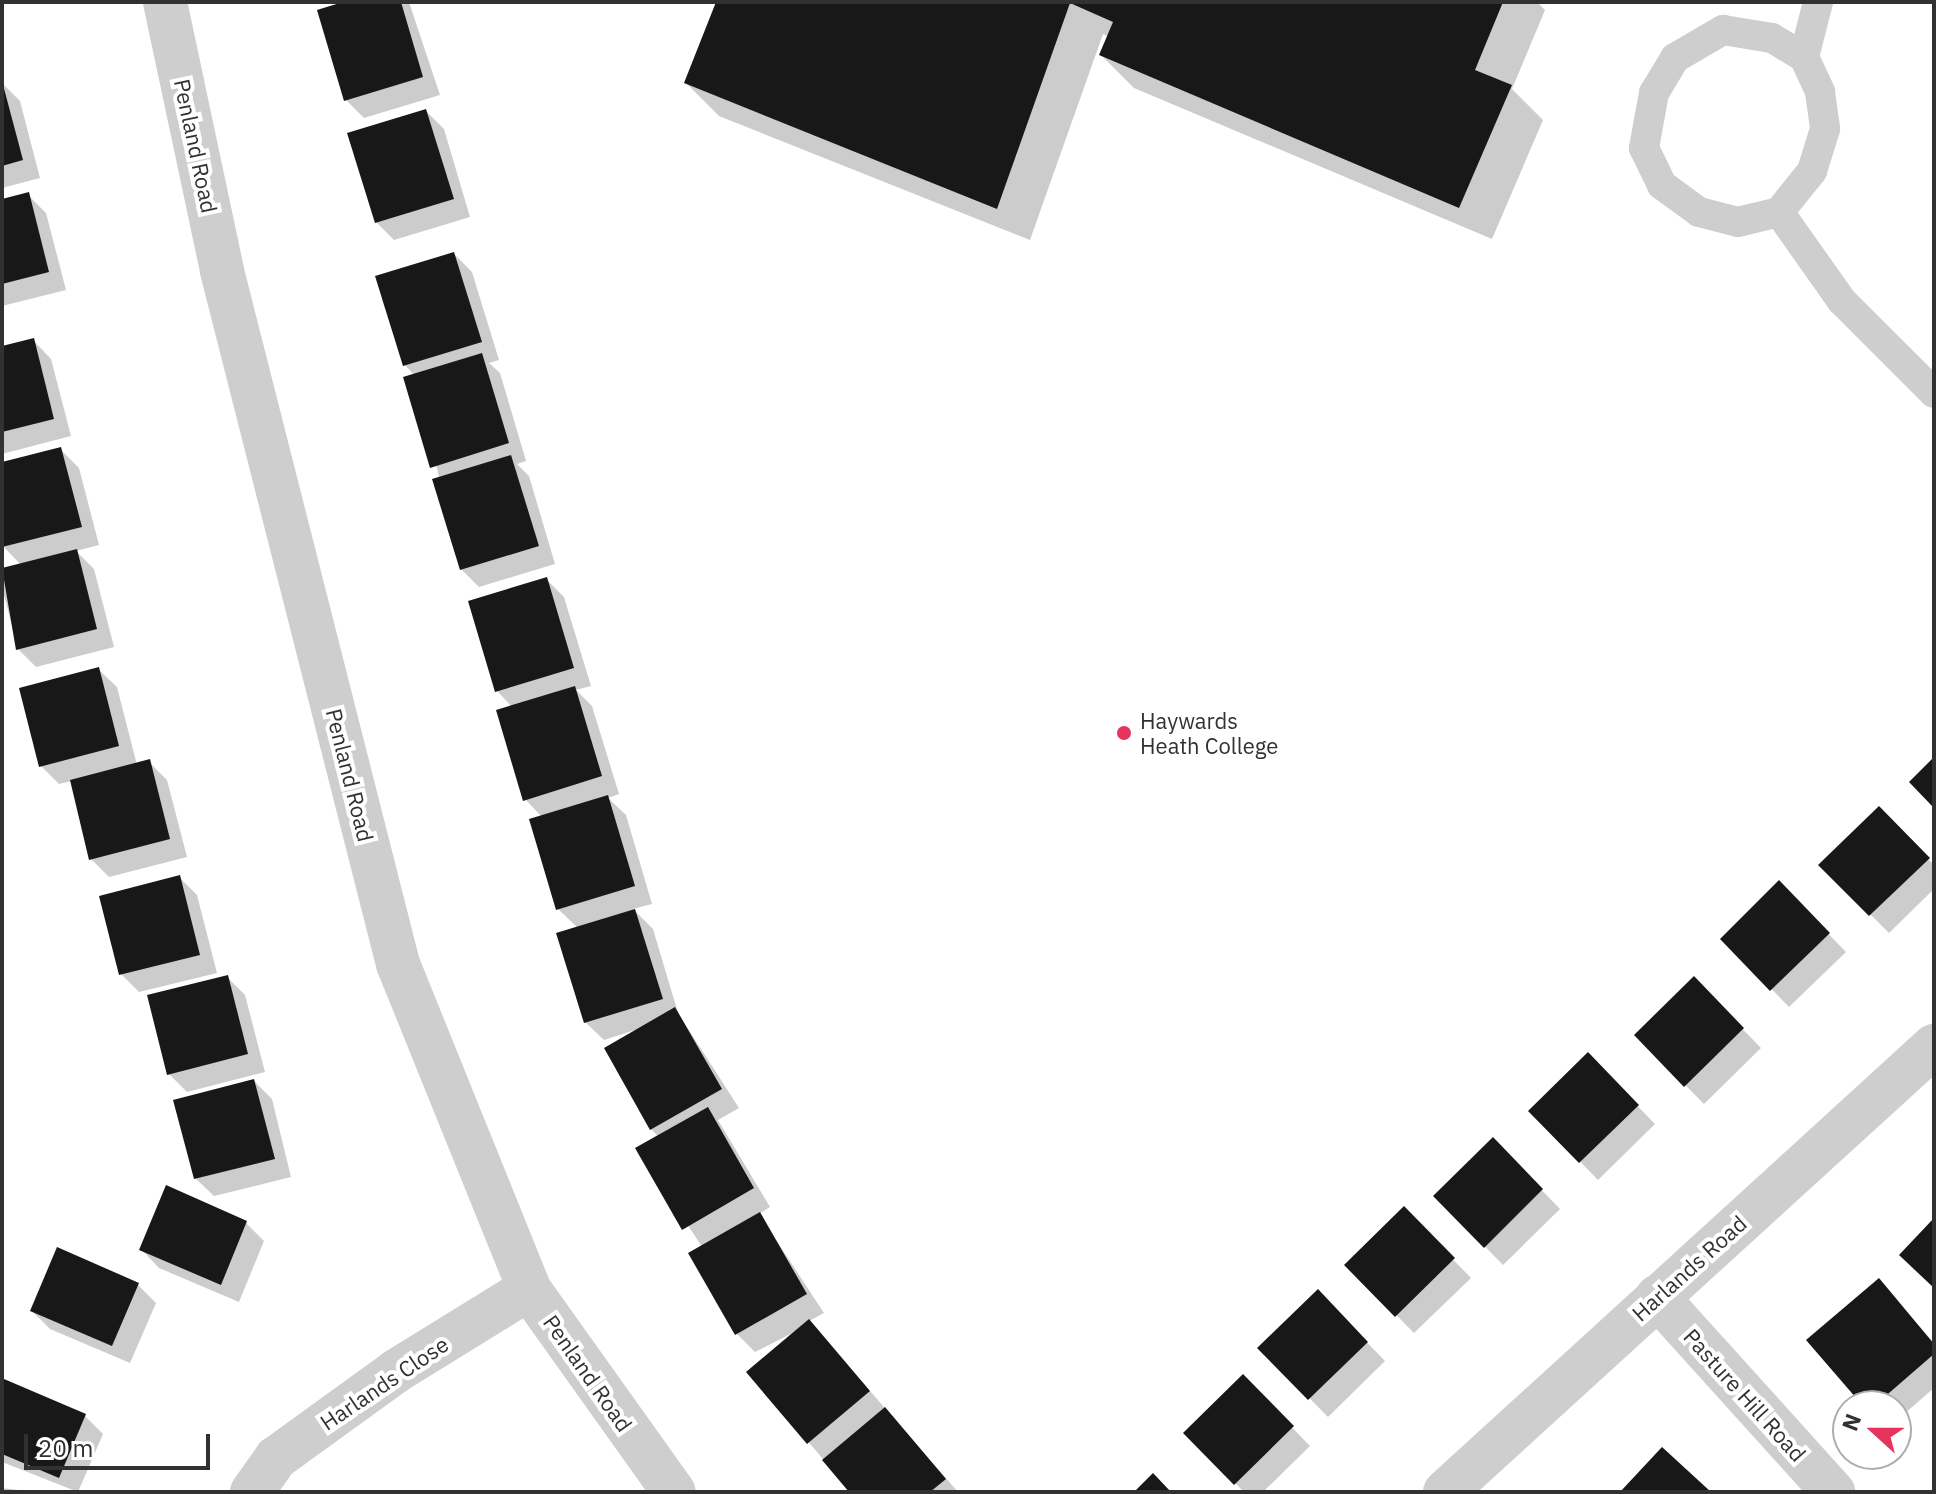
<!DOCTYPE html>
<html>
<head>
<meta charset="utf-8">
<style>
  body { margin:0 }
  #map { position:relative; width:1936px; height:1494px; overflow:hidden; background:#fff; font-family:"IBM Plex Sans",sans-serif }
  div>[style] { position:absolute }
  .shadow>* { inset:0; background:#0003 }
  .building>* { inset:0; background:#181818 }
  .lane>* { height:30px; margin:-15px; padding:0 15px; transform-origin:15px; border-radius:15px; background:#cecece }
  .street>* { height:44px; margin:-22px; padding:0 22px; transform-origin:22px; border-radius:22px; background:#cecece }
  .dots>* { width:22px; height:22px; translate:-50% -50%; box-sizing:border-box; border:4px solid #fff; border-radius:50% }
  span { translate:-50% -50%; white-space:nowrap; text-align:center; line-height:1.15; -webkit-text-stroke:8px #fff; paint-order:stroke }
  .street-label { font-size:22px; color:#313131 }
  .poi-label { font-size:22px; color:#313131 }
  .left { translate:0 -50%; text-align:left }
  .frame { position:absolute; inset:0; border:4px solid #313131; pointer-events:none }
  .north { position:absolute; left:1832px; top:1390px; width:80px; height:80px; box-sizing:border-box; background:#fff; border:2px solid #adadad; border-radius:50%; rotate:291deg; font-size:22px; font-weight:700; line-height:32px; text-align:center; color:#313131 }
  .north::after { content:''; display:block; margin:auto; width:28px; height:36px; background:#e6345c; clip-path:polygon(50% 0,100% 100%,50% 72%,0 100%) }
  .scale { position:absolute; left:24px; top:1434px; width:186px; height:36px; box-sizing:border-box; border:4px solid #313131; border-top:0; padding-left:10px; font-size:24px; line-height:28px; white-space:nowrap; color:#313131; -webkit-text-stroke:6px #fff; paint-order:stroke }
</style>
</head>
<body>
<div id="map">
  <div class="shadow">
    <i style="clip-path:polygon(337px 2px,409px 2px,440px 95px,364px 118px,346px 100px)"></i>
    <i style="clip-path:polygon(718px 2px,1537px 2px,1545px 10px,1512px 89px,1543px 120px,1492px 239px,1134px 88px,1101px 55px,1109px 37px,1103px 34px,1030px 240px,719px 116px,686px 83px)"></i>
    <i style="clip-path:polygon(2px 83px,20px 101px,40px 178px,2px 188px)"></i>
    <i style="clip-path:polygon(426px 111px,444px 129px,470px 217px,394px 240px,376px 222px)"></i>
    <i style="clip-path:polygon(28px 195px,46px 213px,66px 290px,2px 306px,2px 201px)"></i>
    <i style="clip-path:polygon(454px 254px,472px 272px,499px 360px,489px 363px,500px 373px,526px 461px,517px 464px,529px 476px,555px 564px,479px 587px,461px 569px,415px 376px,405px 365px)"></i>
    <i style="clip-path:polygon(33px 340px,51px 359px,71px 436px,2px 454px,2px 348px)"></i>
    <i style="clip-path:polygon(61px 450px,79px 468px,99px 545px,76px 551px,94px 569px,114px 647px,36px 667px,18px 649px,2px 587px,2px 570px,21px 565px,2px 545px,2px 465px)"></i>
    <i style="clip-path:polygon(546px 579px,564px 597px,591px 686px,576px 690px,592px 706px,619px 794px,608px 798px,626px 815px,652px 904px,633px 909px,653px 929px,678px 1013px,739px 1108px,718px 1120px,770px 1207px,759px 1214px,824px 1313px,809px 1321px,958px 1492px,851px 1492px,749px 1372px,800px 1329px,755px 1352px,737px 1334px,691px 1254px,702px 1247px,638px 1148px,659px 1137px,651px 1129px,635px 1030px,604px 1040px,585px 1022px,578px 928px,558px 909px,542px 817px,525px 799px,512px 707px,497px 691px)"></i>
    <i style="clip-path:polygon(98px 669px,117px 687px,137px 765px,149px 762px,167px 780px,187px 857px,109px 877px,91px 859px,72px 781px,59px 784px,41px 766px)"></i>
    <i style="clip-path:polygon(1879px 809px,1934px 865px,1934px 889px,1889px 933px,1821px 865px)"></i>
    <i style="clip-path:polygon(179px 877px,197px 895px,217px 973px,139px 992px,121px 974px)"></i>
    <i style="clip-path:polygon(1779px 883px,1846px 952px,1789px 1007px,1723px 939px)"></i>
    <i style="clip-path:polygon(227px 977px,245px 995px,265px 1072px,187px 1092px,169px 1074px)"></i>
    <i style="clip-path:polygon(1694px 979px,1761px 1048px,1704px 1104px,1636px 1035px)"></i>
    <i style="clip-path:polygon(1588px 1055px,1655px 1124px,1598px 1180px,1531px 1111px)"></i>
    <i style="clip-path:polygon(254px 1081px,272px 1099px,291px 1177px,214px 1196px,195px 1178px)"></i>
    <i style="clip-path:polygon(1493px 1140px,1560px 1209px,1503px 1265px,1436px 1196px)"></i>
    <i style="clip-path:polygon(1404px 1209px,1471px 1278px,1414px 1333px,1347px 1265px)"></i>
    <i style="clip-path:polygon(246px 1223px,264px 1241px,239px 1302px,159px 1268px,141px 1249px)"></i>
    <i style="clip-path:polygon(1879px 1281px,1934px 1343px,1934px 1388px,1896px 1421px,1896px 1406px,1865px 1406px)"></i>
    <i style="clip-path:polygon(138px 1285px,156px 1303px,130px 1363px,50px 1329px,32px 1311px)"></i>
    <i style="clip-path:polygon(1318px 1292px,1385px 1361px,1328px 1417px,1260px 1348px)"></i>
    <i style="clip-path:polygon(1243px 1377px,1310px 1446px,1263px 1492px,1244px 1492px,1186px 1433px)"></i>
    <i style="clip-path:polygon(5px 1382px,85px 1416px,103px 1434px,78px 1492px,2px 1462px)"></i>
    <i style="clip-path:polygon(2px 1488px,35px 1492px,2px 1492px)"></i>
  </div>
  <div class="building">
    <i style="clip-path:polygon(343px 2px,401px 2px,423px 77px,344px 101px,317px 10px)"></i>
    <i style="clip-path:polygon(716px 2px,1503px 2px,1475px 70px,1512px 85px,1459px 208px,1099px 55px,1113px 22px,1070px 3px,997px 209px,684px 83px)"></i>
    <i style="clip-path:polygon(2px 81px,23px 160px,2px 166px)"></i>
    <i style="clip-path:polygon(426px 109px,454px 199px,375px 223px,347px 133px)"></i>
    <i style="clip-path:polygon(29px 192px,49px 272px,2px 284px,2px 199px)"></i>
    <i style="clip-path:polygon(454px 252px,482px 342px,403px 366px,375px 276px)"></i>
    <i style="clip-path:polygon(34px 338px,54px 419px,2px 432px,2px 346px)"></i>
    <i style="clip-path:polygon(482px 353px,509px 443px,430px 468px,403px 377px)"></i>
    <i style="clip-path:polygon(61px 447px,82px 527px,2px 547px,2px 462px)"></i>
    <i style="clip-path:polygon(511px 455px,539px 546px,460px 570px,432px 479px)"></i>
    <i style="clip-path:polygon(77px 549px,97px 629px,16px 650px,2px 568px)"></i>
    <i style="clip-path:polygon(547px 577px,574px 668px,495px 692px,468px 601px)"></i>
    <i style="clip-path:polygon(99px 667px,119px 746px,39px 767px,19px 688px)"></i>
    <i style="clip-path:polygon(575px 686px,602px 776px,523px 801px,496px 710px)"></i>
    <i style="clip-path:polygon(1934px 757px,1934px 808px,1909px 782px)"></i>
    <i style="clip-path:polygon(150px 759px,170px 839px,89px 860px,70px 780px)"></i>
    <i style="clip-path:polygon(608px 795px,635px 886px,556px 910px,529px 819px)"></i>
    <i style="clip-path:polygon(1879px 806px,1930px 858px,1869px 916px,1818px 865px)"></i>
    <i style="clip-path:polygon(180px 875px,200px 955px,119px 975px,99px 896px)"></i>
    <i style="clip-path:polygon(1779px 880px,1830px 933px,1770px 991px,1720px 939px)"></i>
    <i style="clip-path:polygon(635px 909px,663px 999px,584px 1023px,556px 933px)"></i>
    <i style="clip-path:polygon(228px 975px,248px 1054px,167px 1075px,147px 995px)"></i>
    <i style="clip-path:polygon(1694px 976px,1744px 1028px,1684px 1087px,1634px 1035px)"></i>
    <i style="clip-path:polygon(675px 1007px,722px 1089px,650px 1130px,604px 1048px)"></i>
    <i style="clip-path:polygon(1588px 1052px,1639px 1105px,1579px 1163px,1528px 1111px)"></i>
    <i style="clip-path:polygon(254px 1079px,275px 1159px,194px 1179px,173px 1100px)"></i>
    <i style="clip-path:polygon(708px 1107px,754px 1188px,682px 1230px,635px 1148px)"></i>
    <i style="clip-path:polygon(1493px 1137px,1543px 1189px,1484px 1248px,1433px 1196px)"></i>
    <i style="clip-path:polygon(166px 1185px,247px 1221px,221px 1285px,139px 1250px)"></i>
    <i style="clip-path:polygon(1404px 1206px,1455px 1258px,1395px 1317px,1344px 1265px)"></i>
    <i style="clip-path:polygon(760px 1212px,807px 1294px,735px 1335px,688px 1253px)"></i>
    <i style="clip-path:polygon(1934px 1218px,1934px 1288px,1899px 1255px)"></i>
    <i style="clip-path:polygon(57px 1247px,139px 1283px,112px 1346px,30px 1311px)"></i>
    <i style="clip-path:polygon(1879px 1278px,1934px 1344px,1934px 1354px,1874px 1406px,1863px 1406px,1806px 1340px)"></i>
    <i style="clip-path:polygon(1318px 1289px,1368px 1342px,1308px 1400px,1257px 1348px)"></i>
    <i style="clip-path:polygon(809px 1319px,870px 1391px,807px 1444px,746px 1372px)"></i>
    <i style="clip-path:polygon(1243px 1374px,1294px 1426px,1234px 1485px,1183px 1433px)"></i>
    <i style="clip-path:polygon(4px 1379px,86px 1414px,59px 1478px,2px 1454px)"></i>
    <i style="clip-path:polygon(885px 1407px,946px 1479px,930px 1492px,849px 1492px,822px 1460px)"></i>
    <i style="clip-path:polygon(1662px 1447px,1711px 1492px,1620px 1492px)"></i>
    <i style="clip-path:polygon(1153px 1473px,1171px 1492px,1134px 1492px)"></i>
  </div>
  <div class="lane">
    <i style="left:1723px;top:30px;width:50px;rotate:9.3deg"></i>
    <i style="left:1772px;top:38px;width:37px;rotate:31deg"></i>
    <i style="left:1804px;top:57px;width:38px;rotate:65deg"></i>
    <i style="left:1820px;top:92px;width:37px;rotate:82deg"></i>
    <i style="left:1825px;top:129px;width:44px;rotate:107.2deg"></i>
    <i style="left:1812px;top:171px;width:53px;rotate:128.8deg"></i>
    <i style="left:1779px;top:212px;width:42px;rotate:166.3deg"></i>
    <i style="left:1738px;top:222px;width:40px;rotate:-165.6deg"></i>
    <i style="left:1699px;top:212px;width:46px;rotate:-143.9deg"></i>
    <i style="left:1662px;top:185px;width:41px;rotate:-115.9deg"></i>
    <i style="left:1644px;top:148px;width:56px;rotate:-79.7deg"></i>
    <i style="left:1654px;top:93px;width:41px;rotate:-59deg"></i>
    <i style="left:1675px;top:58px;width:56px;rotate:-30.3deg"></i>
    <i style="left:1804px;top:57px;width:57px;rotate:-75.7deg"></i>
    <i style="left:1779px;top:212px;width:109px;rotate:54.7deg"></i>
    <i style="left:1842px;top:301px;width:130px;rotate:45deg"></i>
  </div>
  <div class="street">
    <i style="left:165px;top:2px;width:275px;rotate:78deg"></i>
    <i style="left:222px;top:271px;width:715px;rotate:75.75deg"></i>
    <i style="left:398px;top:964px;width:350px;rotate:68deg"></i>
    <i style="left:529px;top:1289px;width:249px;rotate:54.5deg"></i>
    <i style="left:1657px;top:1297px;width:263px;rotate:47.9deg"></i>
    <i style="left:252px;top:1492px;width:42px;rotate:-54.8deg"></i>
    <i style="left:276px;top:1458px;width:148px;rotate:-35.9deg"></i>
    <i style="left:396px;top:1371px;width:156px;rotate:-31.7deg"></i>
    <i style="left:1445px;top:1492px;width:662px;rotate:-42.37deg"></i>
  </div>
  <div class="dots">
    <i style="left:1124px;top:733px;background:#e6345c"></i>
  </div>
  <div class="street-label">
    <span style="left:196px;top:146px;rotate:78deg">Penland Road</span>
    <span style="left:350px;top:775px;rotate:76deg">Penland Road</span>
    <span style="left:1689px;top:1268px;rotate:-42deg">Harlands Road</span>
    <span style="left:588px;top:1373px;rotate:55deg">Penland Road</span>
    <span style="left:384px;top:1383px;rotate:-34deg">Harlands Close</span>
    <span style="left:1745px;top:1395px;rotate:48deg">Pasture Hill Road</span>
  </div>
  <div class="poi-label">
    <span class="left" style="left:1140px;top:733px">Haywards<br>Heath College</span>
  </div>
  <div class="frame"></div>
  <div class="north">N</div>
  <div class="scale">20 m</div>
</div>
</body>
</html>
